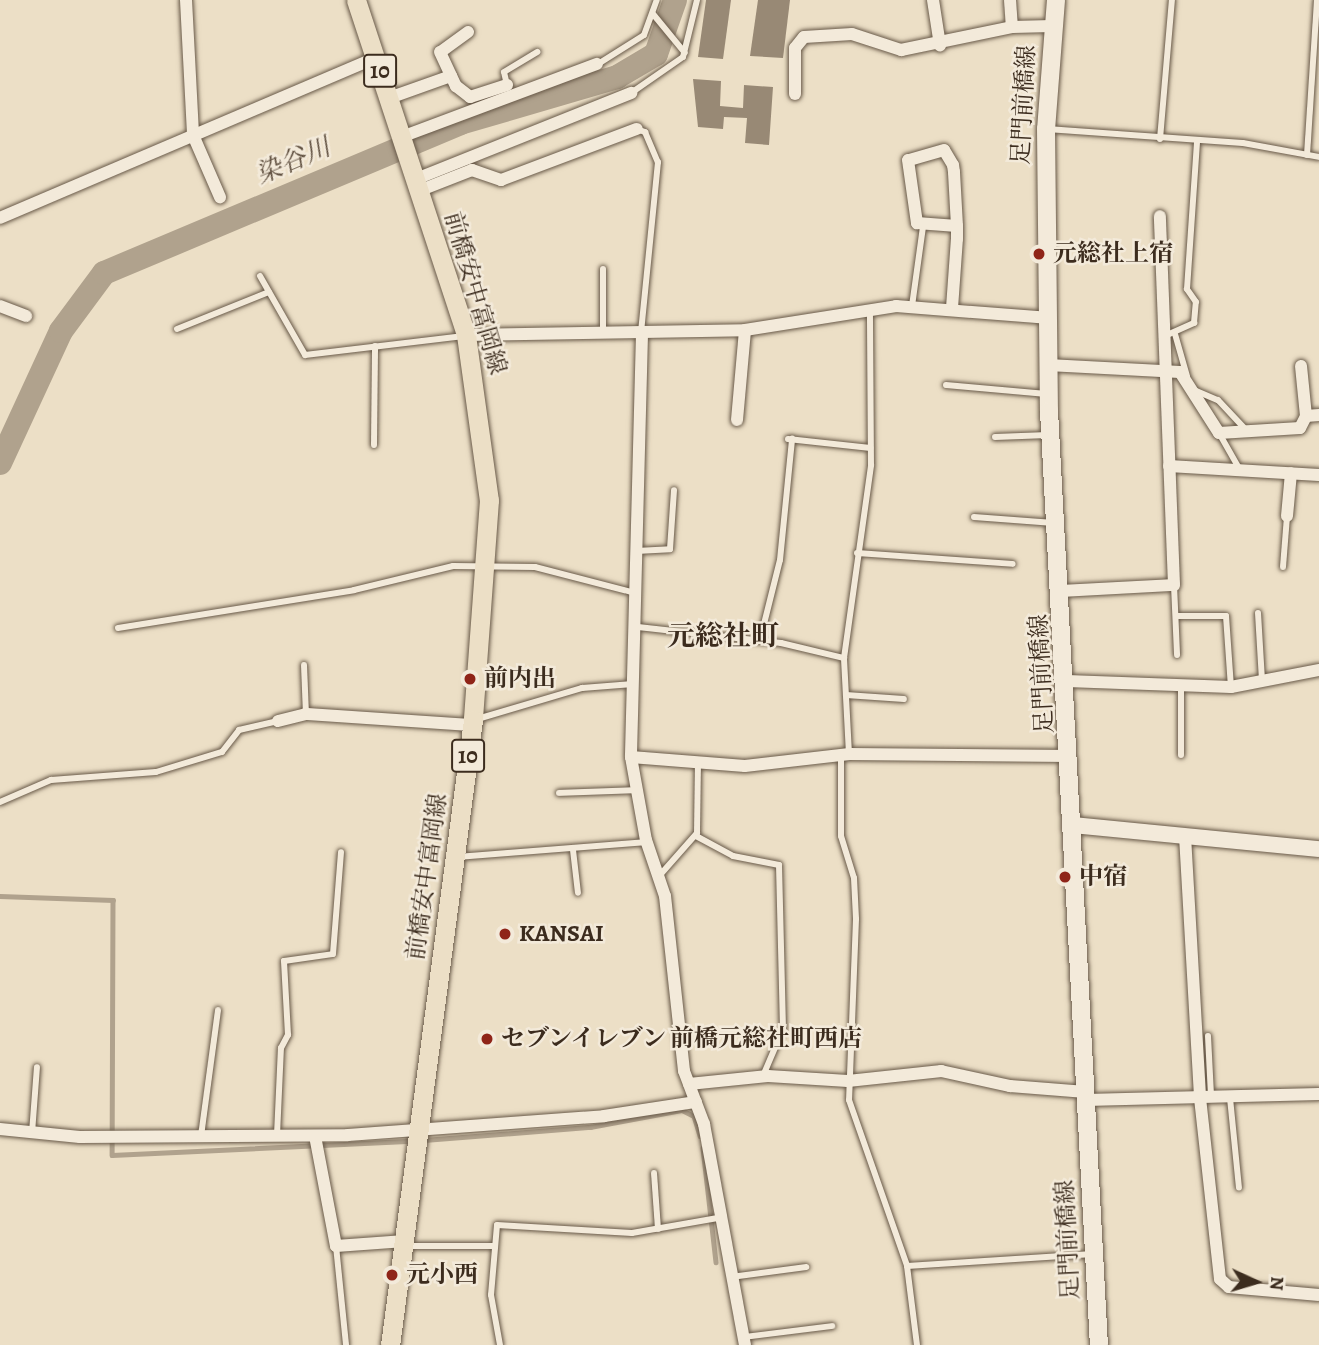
<!DOCTYPE html>
<html>
<head>
<meta charset="utf-8">
<style>
  body { margin:0 }
  #map { position:relative; width:1319px; height:1345px; overflow:hidden; background:#ecdfc6; font-family:Alegreya,"Noto Serif JP",serif }
  div>[style] { position:absolute }
  .stream>* { height:4.5px; margin:-2.25px; padding:0 2.25px; transform-origin:2.25px; border-radius:2.25px; background:#b0a28d }
  .river>* { height:24px; margin:-12px; padding:0 12px; transform-origin:12px; border-radius:12px; background:#b0a28d }
  .building>* { inset:0; background:#988975 }
  .roads { filter:drop-shadow(0 0 2px #685948) drop-shadow(0 0 2px #685948) }
  .service>* { height:6px; margin:-3px; padding:0 3px; transform-origin:3px; border-radius:3px; background:#f3eada }
  .minor>* { height:12px; margin:-6px; padding:0 6px; transform-origin:6px; border-radius:6px; background:#f3eada }
  .tertiary>* { height:16px; margin:-8px; padding:0 8px; transform-origin:8px; border-radius:8px; background:#f3eada }
  .secondary>* { height:18px; margin:-9px; padding:0 9px; transform-origin:9px; border-radius:9px; background:#f3eada }
  .primary>* { height:19px; margin:-9.5px; padding:0 9.5px; transform-origin:9.5px; border-radius:9.5px; background:#ecdfc6 }
  .dots>* { width:19px; height:19px; translate:-50% -50%; box-sizing:border-box; border:4px solid #f3eada; border-radius:50% }
  span { translate:-50% -50%; white-space:nowrap; text-align:center; line-height:1.15; -webkit-text-stroke:5px #f3eada; paint-order:stroke }
  .shield-label span { padding:2px 5px; background:#f3eada; border:2px solid; border-radius:5px; -webkit-text-stroke-width:0 }
  .shield-label { font-size:23px; color:#3c2c1e; font-weight:700 }
  .street-label { font-size:24px; color:#3c2c1e }
  .poi-label { font-size:24px; color:#3c2c1e; font-weight:700 }
  .left { translate:0 -50%; text-align:left }
  .water-label { font-size:26px; color:#5f4f3f; font-style:italic }
  .quarter-label { font-size:28px; color:#3c2c1e; font-weight:700 }
  .north { position:absolute; left:1221px; top:1247px; width:70px; height:70px; -webkit-text-stroke:5px #f3eada; paint-order:stroke; rotate:94deg; font-size:19px; font-weight:700; line-height:28px; text-align:center; color:#3c2c1e }
  .north::after { content:''; display:block; margin:auto; width:24px; height:32px; background:#3c2c1e; clip-path:polygon(50% 0,100% 100%,50% 72%,0 100%) }
</style>
</head>
<body>
<div id="map">
  <div class="stream">
    <i style="left:0;top:896px;width:113px;rotate:2deg"></i>
    <i style="left:113px;top:900px;width:255px;rotate:90.2deg"></i>
    <i style="left:112px;top:1155px;width:300px;rotate:-2.7deg"></i>
    <i style="left:424px;top:1140px;width:167px;rotate:-4.5deg"></i>
    <i style="left:590px;top:1127px;width:94px;rotate:-10.5deg"></i>
    <i style="left:682px;top:1110px;width:13px;rotate:27deg"></i>
    <i style="left:694px;top:1116px;width:21px;rotate:73deg"></i>
    <i style="left:703px;top:1148px;width:115px;rotate:83.5deg"></i>
  </div>
  <div class="river">
    <i style="left:0;top:463px;width:145px;rotate:-65.2deg"></i>
    <i style="left:61px;top:331px;width:72px;rotate:-53.4deg"></i>
    <i style="left:104px;top:273px;width:386px;rotate:-22.8deg"></i>
    <i style="left:460px;top:123px;width:164px;rotate:-16.3deg"></i>
    <i style="left:617px;top:77px;width:45px;rotate:-30.5deg"></i>
    <i style="left:656px;top:54px;width:57px;rotate:-70.6deg"></i>
  </div>
  <div class="building">
    <i style="clip-path:polygon(706px 0,731px 0,723px 59px,698px 57px)"></i>
    <i style="clip-path:polygon(758px 0,790px 0,783px 58px,750px 56px)"></i>
    <i style="clip-path:polygon(693px 79px,721px 81px,720px 106px,743px 108px,744px 85px,773px 87px,769px 145px,745px 143px,747px 118px,724px 117px,723px 129px,698px 127px)"></i>
  </div>
  <div class="roads">
    <div class="service">
      <i style="left:653px;top:14px;width:50px;rotate:50.6deg"></i>
      <i style="left:598px;top:64px;width:54px;rotate:-32.2deg"></i>
      <i style="left:644px;top:35px;width:37px;rotate:-70deg"></i>
      <i style="left:507px;top:85px;width:13px;rotate:-103deg"></i>
      <i style="left:504px;top:72px;width:39px;rotate:-31deg"></i>
      <i style="left:631px;top:93px;width:63px;rotate:-34.7deg"></i>
      <i style="left:683px;top:57px;width:59px;rotate:-76.2deg"></i>
      <i style="left:637px;top:129px;width:9px;rotate:21deg"></i>
      <i style="left:645px;top:132px;width:33px;rotate:67deg"></i>
      <i style="left:658px;top:162px;width:171px;rotate:95.7deg"></i>
      <i style="left:1047px;top:129px;width:196px;rotate:4.1deg"></i>
      <i style="left:1243px;top:143px;width:77px;rotate:10.4deg"></i>
      <i style="left:1160px;top:139px;width:140px;rotate:-85.1deg"></i>
      <i style="left:1307px;top:155px;width:155px;rotate:-86.3deg"></i>
      <i style="left:603px;top:269px;width:63px;rotate:90deg"></i>
      <i style="left:260px;top:276px;width:91px;rotate:60.3deg"></i>
      <i style="left:305px;top:355px;width:160px;rotate:-6.8deg"></i>
      <i style="left:912px;top:306px;width:80px;rotate:-82.1deg"></i>
      <i style="left:177px;top:329px;width:99px;rotate:-21.9deg"></i>
      <i style="left:1175px;top:334px;width:44px;rotate:74.1deg"></i>
      <i style="left:1167px;top:335px;width:30px;rotate:-24deg"></i>
      <i style="left:1194px;top:323px;width:21px;rotate:-85deg"></i>
      <i style="left:1196px;top:302px;width:16px;rotate:-125deg"></i>
      <i style="left:1187px;top:289px;width:148px;rotate:-86.1deg"></i>
      <i style="left:946px;top:385px;width:101px;rotate:5.1deg"></i>
      <i style="left:1194px;top:390px;width:26px;rotate:23deg"></i>
      <i style="left:1218px;top:400px;width:42px;rotate:46.9deg"></i>
      <i style="left:1219px;top:433px;width:43px;rotate:60.4deg"></i>
      <i style="left:995px;top:437px;width:53px;rotate:-2.2deg"></i>
      <i style="left:788px;top:439px;width:83px;rotate:6.2deg"></i>
      <i style="left:374px;top:445px;width:99px;rotate:-89.4deg"></i>
      <i style="left:974px;top:517px;width:80px;rotate:4.3deg"></i>
      <i style="left:636px;top:551px;width:34px;rotate:-3deg"></i>
      <i style="left:670px;top:549px;width:59px;rotate:-86.1deg"></i>
      <i style="left:857px;top:553px;width:156px;rotate:4deg"></i>
      <i style="left:1283px;top:567px;width:51px;rotate:-85.5deg"></i>
      <i style="left:1174px;top:585px;width:70px;rotate:87.5deg"></i>
      <i style="left:1258px;top:613px;width:67px;rotate:86.6deg"></i>
      <i style="left:1176px;top:616px;width:50px"></i>
      <i style="left:1226px;top:616px;width:71px;rotate:86deg"></i>
      <i style="left:638px;top:627px;width:144px;rotate:6.4deg"></i>
      <i style="left:781px;top:643px;width:65px;rotate:13.4deg"></i>
      <i style="left:118px;top:628px;width:239px;rotate:-9.1deg"></i>
      <i style="left:354px;top:590px;width:102px;rotate:-13.6deg"></i>
      <i style="left:453px;top:566px;width:82px;rotate:0.7deg"></i>
      <i style="left:535px;top:567px;width:100px;rotate:14.5deg"></i>
      <i style="left:760px;top:640px;width:82px;rotate:-76deg"></i>
      <i style="left:780px;top:560px;width:122px;rotate:-84.3deg"></i>
      <i style="left:304px;top:665px;width:49px;rotate:87.7deg"></i>
      <i style="left:1181px;top:685px;width:70px;rotate:90deg"></i>
      <i style="left:846px;top:695px;width:58px;rotate:3.9deg"></i>
      <i style="left:474px;top:720px;width:113px;rotate:-16.5deg"></i>
      <i style="left:582px;top:688px;width:51px;rotate:-4.5deg"></i>
      <i style="left:849px;top:754px;width:96px;rotate:-93deg"></i>
      <i style="left:844px;top:658px;width:195px;rotate:-82deg"></i>
      <i style="left:871px;top:465px;width:154px;rotate:-90.4deg"></i>
      <i style="left:841px;top:756px;width:80px;rotate:90deg"></i>
      <i style="left:841px;top:836px;width:44px;rotate:72.8deg"></i>
      <i style="left:854px;top:878px;width:41px;rotate:87.2deg"></i>
      <i style="left:856px;top:919px;width:181px;rotate:92.2deg"></i>
      <i style="left:849px;top:1100px;width:176px;rotate:70.7deg"></i>
      <i style="left:907px;top:1266px;width:80px;rotate:82.8deg"></i>
      <i style="left:559px;top:793px;width:78px;rotate:-2.2deg"></i>
      <i style="left:0;top:802px;width:56px;rotate:-23.3deg"></i>
      <i style="left:51px;top:780px;width:105px;rotate:-4.4deg"></i>
      <i style="left:156px;top:772px;width:69px;rotate:-16.9deg"></i>
      <i style="left:222px;top:752px;width:28px;rotate:-52deg"></i>
      <i style="left:239px;top:730px;width:40px;rotate:-13deg"></i>
      <i style="left:696px;top:836px;width:42px;rotate:28.4deg"></i>
      <i style="left:733px;top:856px;width:47px;rotate:11.1deg"></i>
      <i style="left:779px;top:865px;width:164px;rotate:88.6deg"></i>
      <i style="left:783px;top:1029px;width:51px;rotate:113.1deg"></i>
      <i style="left:573px;top:850px;width:43px;rotate:83.4deg"></i>
      <i style="left:457px;top:857px;width:191px;rotate:-4.5deg"></i>
      <i style="left:660px;top:875px;width:56px;rotate:-48.6deg"></i>
      <i style="left:697px;top:833px;width:70px;rotate:-89.2deg"></i>
      <i style="left:1208px;top:1036px;width:60px;rotate:87.1deg"></i>
      <i style="left:1230px;top:1098px;width:90px;rotate:84.3deg"></i>
      <i style="left:32px;top:1133px;width:66px;rotate:-85.7deg"></i>
      <i style="left:277px;top:1135px;width:87px;rotate:-87.4deg"></i>
      <i style="left:281px;top:1048px;width:15px;rotate:-62deg"></i>
      <i style="left:288px;top:1035px;width:74px;rotate:-93.1deg"></i>
      <i style="left:284px;top:961px;width:49px;rotate:-8.1deg"></i>
      <i style="left:333px;top:954px;width:102px;rotate:-85.5deg"></i>
      <i style="left:201px;top:1136px;width:127px;rotate:-82.3deg"></i>
      <i style="left:654px;top:1173px;width:56px;rotate:85.9deg"></i>
      <i style="left:336px;top:1246px;width:100px;rotate:84.2deg"></i>
      <i style="left:406px;top:1246px;width:89px"></i>
      <i style="left:907px;top:1266px;width:186px;rotate:-3.7deg"></i>
      <i style="left:731px;top:1277px;width:76px;rotate:-7.6deg"></i>
      <i style="left:744px;top:1337px;width:89px;rotate:-7.1deg"></i>
      <i style="left:500px;top:1345px;width:51px;rotate:-100.2deg"></i>
      <i style="left:491px;top:1295px;width:70px;rotate:-85.1deg"></i>
      <i style="left:497px;top:1225px;width:135px;rotate:3.4deg"></i>
      <i style="left:632px;top:1233px;width:87px;rotate:-9.9deg"></i>
    </div>
    <div class="minor">
      <i style="left:186px;top:0;width:135px;rotate:87deg"></i>
      <i style="left:193px;top:135px;width:68px;rotate:66.5deg"></i>
      <i style="left:933px;top:0;width:46px;rotate:81.2deg"></i>
      <i style="left:1010px;top:0;width:27px;rotate:86deg"></i>
      <i style="left:468px;top:32px;width:34px;rotate:144deg"></i>
      <i style="left:440px;top:52px;width:38px;rotate:65deg"></i>
      <i style="left:456px;top:86px;width:18px;rotate:38deg"></i>
      <i style="left:470px;top:97px;width:39px;rotate:-18deg"></i>
      <i style="left:795px;top:94px;width:46px;rotate:-90deg"></i>
      <i style="left:795px;top:48px;width:14px;rotate:-51deg"></i>
      <i style="left:804px;top:37px;width:48px;rotate:-3.6deg"></i>
      <i style="left:852px;top:34px;width:52px;rotate:18.1deg"></i>
      <i style="left:901px;top:50px;width:113px;rotate:-11.7deg"></i>
      <i style="left:1012px;top:27px;width:40px;rotate:-1.4deg"></i>
      <i style="left:389px;top:98px;width:66px;rotate:-19.5deg"></i>
      <i style="left:404px;top:136px;width:206px;rotate:-20.5deg"></i>
      <i style="left:416px;top:179px;width:232px;rotate:-21.8deg"></i>
      <i style="left:421px;top:190px;width:55px;rotate:-21.4deg"></i>
      <i style="left:472px;top:170px;width:31px;rotate:19deg"></i>
      <i style="left:501px;top:180px;width:145px;rotate:-20.6deg"></i>
      <i style="left:0;top:218px;width:408px;rotate:-23.1deg"></i>
      <i style="left:0;top:306px;width:28px;rotate:21deg"></i>
      <i style="left:952px;top:308px;width:69px;rotate:-85.9deg"></i>
      <i style="left:957px;top:239px;width:13px;rotate:-90deg"></i>
      <i style="left:957px;top:226px;width:54px;rotate:-93.2deg"></i>
      <i style="left:954px;top:172px;width:7px;rotate:-98deg"></i>
      <i style="left:953px;top:165px;width:17px;rotate:-121deg"></i>
      <i style="left:944px;top:150px;width:37px;rotate:164deg"></i>
      <i style="left:908px;top:160px;width:64px;rotate:81.9deg"></i>
      <i style="left:917px;top:223px;width:40px;rotate:4.3deg"></i>
      <i style="left:642px;top:334px;width:423px;rotate:91.5deg"></i>
      <i style="left:631px;top:757px;width:84px;rotate:79.8deg"></i>
      <i style="left:646px;top:840px;width:59px;rotate:71.3deg"></i>
      <i style="left:665px;top:896px;width:176px;rotate:83.8deg"></i>
      <i style="left:684px;top:1071px;width:57px;rotate:69.3deg"></i>
      <i style="left:704px;top:1124px;width:225px;rotate:79.5deg"></i>
      <i style="left:466px;top:335px;width:279px;rotate:-1deg"></i>
      <i style="left:745px;top:330px;width:153px;rotate:-9deg"></i>
      <i style="left:896px;top:306px;width:151px;rotate:4.5deg"></i>
      <i style="left:1048px;top:365px;width:132px;rotate:3deg"></i>
      <i style="left:1180px;top:372px;width:72px;rotate:57.4deg"></i>
      <i style="left:1219px;top:433px;width:81px;rotate:-3.5deg"></i>
      <i style="left:1300px;top:428px;width:13px;rotate:-63deg"></i>
      <i style="left:1306px;top:416px;width:13px;rotate:-4deg"></i>
      <i style="left:1301px;top:366px;width:50px;rotate:84.3deg"></i>
      <i style="left:737px;top:420px;width:90px;rotate:-84.9deg"></i>
      <i style="left:1169px;top:466px;width:150px;rotate:3.4deg"></i>
      <i style="left:1287px;top:516px;width:43px;rotate:-84.7deg"></i>
      <i style="left:1062px;top:591px;width:112px;rotate:-3.1deg"></i>
      <i style="left:1174px;top:585px;width:369px;rotate:-92.2deg"></i>
      <i style="left:1067px;top:681px;width:164px;rotate:2.1deg"></i>
      <i style="left:1231px;top:687px;width:90px;rotate:-10.9deg"></i>
      <i style="left:278px;top:721px;width:29px;rotate:-14deg"></i>
      <i style="left:306px;top:714px;width:166px;rotate:3.8deg"></i>
      <i style="left:631px;top:757px;width:114px;rotate:4.5deg"></i>
      <i style="left:745px;top:766px;width:105px;rotate:-6.6deg"></i>
      <i style="left:849px;top:754px;width:221px;rotate:0.5deg"></i>
      <i style="left:1185px;top:836px;width:262px;rotate:86.7deg"></i>
      <i style="left:1200px;top:1098px;width:182px;rotate:83.7deg"></i>
      <i style="left:1220px;top:1279px;width:12px;rotate:42deg"></i>
      <i style="left:1229px;top:1287px;width:90px;rotate:5.1deg"></i>
      <i style="left:689px;top:1084px;width:79px;rotate:-5.8deg"></i>
      <i style="left:768px;top:1076px;width:80px;rotate:3.6deg"></i>
      <i style="left:848px;top:1081px;width:94px;rotate:-6.1deg"></i>
      <i style="left:941px;top:1071px;width:71px;rotate:12.3deg"></i>
      <i style="left:1010px;top:1086px;width:76px;rotate:4.5deg"></i>
      <i style="left:1086px;top:1100px;width:233px;rotate:-1.5deg"></i>
      <i style="left:0;top:1129px;width:80px;rotate:5.7deg"></i>
      <i style="left:80px;top:1137px;width:268px;rotate:-0.4deg"></i>
      <i style="left:348px;top:1135px;width:257px;rotate:-4.2deg"></i>
      <i style="left:604px;top:1116px;width:93px;rotate:-8.7deg"></i>
      <i style="left:315px;top:1136px;width:112px;rotate:79.2deg"></i>
      <i style="left:336px;top:1246px;width:69px;rotate:-4.1deg"></i>
    </div>
    <div class="tertiary">
      <i style="left:1073px;top:825px;width:247px;rotate:5.6deg"></i>
    </div>
    <div class="secondary">
      <i style="left:1056px;top:0;width:129px;rotate:94.4deg"></i>
      <i style="left:1046px;top:129px;width:282px;rotate:89.4deg"></i>
      <i style="left:1049px;top:411px;width:935px;rotate:86.94deg"></i>
    </div>
    <div class="primary">
      <i style="left:356px;top:0;width:353px;rotate:71.8deg"></i>
      <i style="left:466px;top:335px;width:167px;rotate:82.1deg"></i>
      <i style="left:489px;top:500px;width:221px;rotate:94.2deg"></i>
      <i style="left:473px;top:720px;width:630px;rotate:97.56deg"></i>
    </div>
  </div>
  <div class="dots">
    <i style="left:1039px;top:254px;background:#8f2418"></i>
    <i style="left:470px;top:679px;background:#8f2418"></i>
    <i style="left:1065px;top:877px;background:#8f2418"></i>
    <i style="left:505px;top:934px;background:#8f2418"></i>
    <i style="left:487px;top:1039px;background:#8f2418"></i>
    <i style="left:392px;top:1275px;background:#8f2418"></i>
  </div>
  <div class="shield-label">
    <span style="left:380px;top:71px">10</span>
    <span style="left:468px;top:756px">10</span>
  </div>
  <div class="street-label">
    <span style="left:1024px;top:105px;rotate:-87deg">足門前橋線</span>
    <span style="left:475px;top:293px;rotate:74deg">前橋安中富岡線</span>
    <span style="left:1042px;top:674px;rotate:-93deg">足門前橋線</span>
    <span style="left:427px;top:877px;rotate:-82deg">前橋安中富岡線</span>
    <span style="left:1068px;top:1240px;rotate:-93deg">足門前橋線</span>
  </div>
  <div class="poi-label">
    <span class="left" style="left:1053px;top:254px">元総社上宿</span>
    <span class="left" style="left:484px;top:679px">前内出</span>
    <span class="left" style="left:1079px;top:877px">中宿</span>
    <span class="left" style="left:519px;top:934px">KANSAI</span>
    <span class="left" style="left:501px;top:1039px">セブンイレブン 前橋元総社町西店</span>
    <span class="left" style="left:406px;top:1275px">元小西</span>
  </div>
  <div class="water-label">
    <span style="left:293px;top:161px;rotate:-23deg">染谷川</span>
  </div>
  <div class="quarter-label">
    <span style="left:723px;top:636px">元総社町</span>
  </div>
  <div class="north">N</div>
</div>
</body>
</html>
